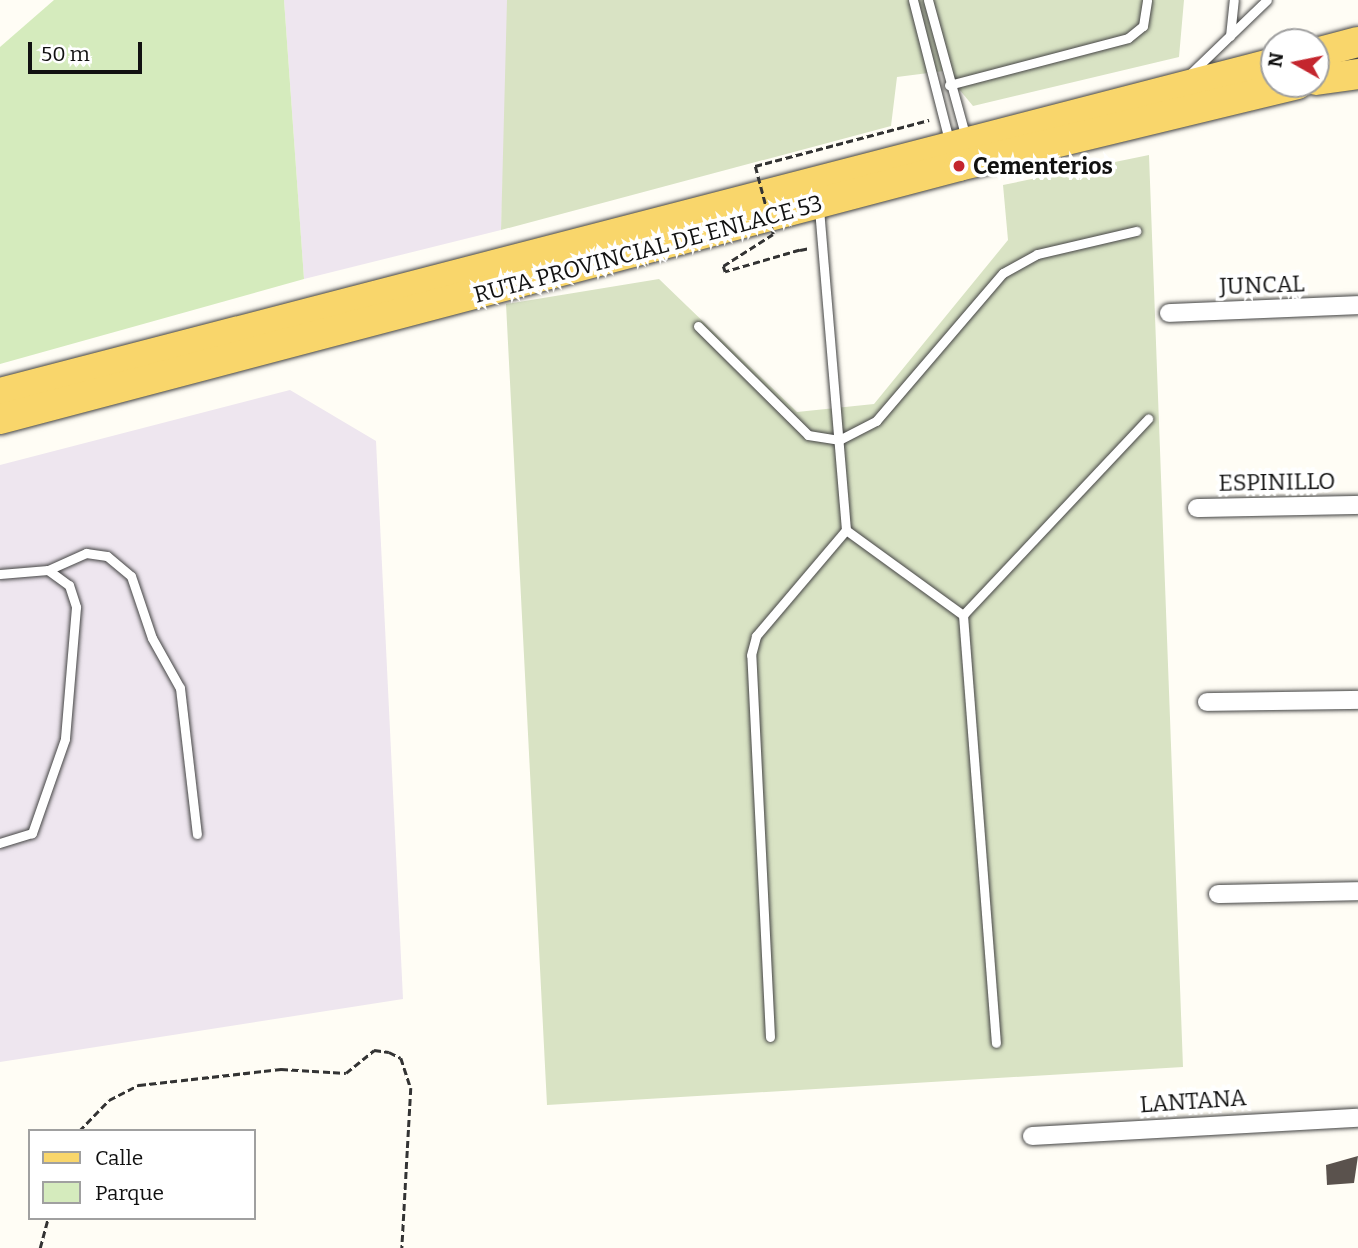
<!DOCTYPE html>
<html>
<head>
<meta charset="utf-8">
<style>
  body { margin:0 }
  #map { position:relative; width:1358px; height:1248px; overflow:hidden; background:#fffdf5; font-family:Bitter,serif }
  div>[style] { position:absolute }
  .industrial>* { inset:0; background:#eee6ef }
  .green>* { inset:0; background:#d5ebbd }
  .cemetery>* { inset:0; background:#d9e3c4 }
  .building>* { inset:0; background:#5a524d }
  .path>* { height:2.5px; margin-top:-1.25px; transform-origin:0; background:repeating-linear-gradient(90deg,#333 0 7px,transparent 0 10.5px) }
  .roads { filter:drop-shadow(0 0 2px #444) drop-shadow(0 0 2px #444) }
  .service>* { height:9px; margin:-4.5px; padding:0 4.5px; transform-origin:4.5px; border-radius:4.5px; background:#fff }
  .minor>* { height:18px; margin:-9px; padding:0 9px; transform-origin:9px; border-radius:9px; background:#fff }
  .primary>* { height:30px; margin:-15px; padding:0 15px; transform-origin:15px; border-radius:15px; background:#f9d66b }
  .path-bridge>* { height:2.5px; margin-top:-1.25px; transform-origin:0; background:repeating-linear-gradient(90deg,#333 0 7px,transparent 0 10.5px) }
  .dots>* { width:19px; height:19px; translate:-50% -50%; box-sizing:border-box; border:4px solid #fff; border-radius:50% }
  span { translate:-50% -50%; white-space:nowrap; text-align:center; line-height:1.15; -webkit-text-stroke:7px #fff; paint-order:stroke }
  .poi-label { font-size:23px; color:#111; font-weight:700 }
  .left { translate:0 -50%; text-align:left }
  .street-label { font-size:23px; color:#111 }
  .legend { position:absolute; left:28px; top:1129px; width:228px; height:91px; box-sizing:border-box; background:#fff; border:2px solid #a0a0a0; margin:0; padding:9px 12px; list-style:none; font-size:21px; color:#111 }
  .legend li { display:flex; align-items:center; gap:14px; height:35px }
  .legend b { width:35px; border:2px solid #a0a0a0 }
  .north { position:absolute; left:1260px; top:28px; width:70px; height:70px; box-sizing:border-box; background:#fff; border:2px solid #a0a0a0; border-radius:50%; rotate:279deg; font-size:19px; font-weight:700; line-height:28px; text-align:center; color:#111 }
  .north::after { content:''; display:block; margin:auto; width:24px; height:32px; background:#c4262e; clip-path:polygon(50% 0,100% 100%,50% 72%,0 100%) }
  .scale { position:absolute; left:28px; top:42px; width:114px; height:32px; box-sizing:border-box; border:4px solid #111; border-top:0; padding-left:9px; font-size:21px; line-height:24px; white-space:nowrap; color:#111; -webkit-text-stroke:5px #fff; paint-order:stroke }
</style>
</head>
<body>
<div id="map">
  <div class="industrial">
    <i style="clip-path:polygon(284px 0,510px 0,501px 230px,304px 279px)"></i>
    <i style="clip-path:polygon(290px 390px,376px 441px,403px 999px,0 1062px,0 465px)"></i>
  </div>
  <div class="green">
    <i style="clip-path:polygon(54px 0,284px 0,304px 279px,0 364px,0 47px)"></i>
  </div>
  <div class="cemetery">
    <i style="clip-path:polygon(507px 0,1184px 0,1179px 57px,973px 106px,944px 71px,897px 77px,891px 126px,501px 230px)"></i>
    <i style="clip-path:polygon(1149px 155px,1183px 1067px,547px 1105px,506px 304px,659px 279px,797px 412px,874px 404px,1008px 240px,1003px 185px)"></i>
  </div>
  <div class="building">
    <i style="clip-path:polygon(1358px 1156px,1354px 1183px,1327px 1185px,1326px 1165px)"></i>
  </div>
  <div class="path">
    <i style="left:800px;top:250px;width:10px;rotate:-11deg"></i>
    <i style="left:79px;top:1131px;width:43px;rotate:-45.9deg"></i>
    <i style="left:109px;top:1100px;width:34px;rotate:-27deg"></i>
    <i style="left:139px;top:1085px;width:143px;rotate:-6.4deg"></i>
    <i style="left:281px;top:1069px;width:65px;rotate:3.5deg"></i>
    <i style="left:346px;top:1073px;width:36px;rotate:-39deg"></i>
    <i style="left:374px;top:1050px;width:15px;rotate:8deg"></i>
    <i style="left:389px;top:1052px;width:13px;rotate:27deg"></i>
    <i style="left:401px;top:1058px;width:32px;rotate:72deg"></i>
    <i style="left:411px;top:1088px;width:160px;rotate:93.2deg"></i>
    <i style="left:40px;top:1248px;width:31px;rotate:-75deg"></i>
  </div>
  <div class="roads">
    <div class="service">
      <i style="left:913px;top:0;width:149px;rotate:75.6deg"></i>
      <i style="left:928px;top:0;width:143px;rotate:74.6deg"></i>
      <i style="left:1230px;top:36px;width:36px;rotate:-84deg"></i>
      <i style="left:1189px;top:75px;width:108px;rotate:-43.9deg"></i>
      <i style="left:949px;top:85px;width:185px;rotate:-14.7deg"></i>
      <i style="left:1128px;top:38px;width:19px;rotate:-39deg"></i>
      <i style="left:1143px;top:26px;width:26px;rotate:-81deg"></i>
      <i style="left:698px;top:326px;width:155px;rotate:44.7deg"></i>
      <i style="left:808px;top:435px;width:31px;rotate:9deg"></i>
      <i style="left:839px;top:440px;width:42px;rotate:-27.2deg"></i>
      <i style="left:876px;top:421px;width:195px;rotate:-49.4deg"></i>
      <i style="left:1003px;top:273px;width:39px;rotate:-29deg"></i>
      <i style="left:1037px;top:254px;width:102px;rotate:-13.1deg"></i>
      <i style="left:846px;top:530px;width:145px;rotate:36deg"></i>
      <i style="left:963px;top:615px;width:270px;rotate:-46.7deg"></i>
      <i style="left:48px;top:570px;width:42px;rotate:-24.1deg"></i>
      <i style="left:86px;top:553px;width:21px;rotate:8deg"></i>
      <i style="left:107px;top:556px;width:31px;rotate:40deg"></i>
      <i style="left:131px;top:576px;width:65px;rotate:71.3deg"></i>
      <i style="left:152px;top:638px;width:57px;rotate:60.8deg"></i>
      <i style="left:180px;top:688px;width:147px;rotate:83.4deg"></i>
      <i style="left:0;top:574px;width:48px;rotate:-4.8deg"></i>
      <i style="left:48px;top:570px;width:26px;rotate:36deg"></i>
      <i style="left:69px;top:585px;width:23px;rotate:72deg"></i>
      <i style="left:76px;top:607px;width:132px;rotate:94.8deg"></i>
      <i style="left:65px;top:739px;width:100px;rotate:109.3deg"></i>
      <i style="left:32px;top:833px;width:34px;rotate:163deg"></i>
      <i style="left:963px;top:615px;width:429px;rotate:85.6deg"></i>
      <i style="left:770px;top:1037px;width:382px;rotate:-92.8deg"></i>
      <i style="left:751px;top:655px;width:20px;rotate:-75deg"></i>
      <i style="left:756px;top:636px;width:139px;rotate:-49.7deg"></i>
      <i style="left:846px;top:530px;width:324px;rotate:-94.8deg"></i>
    </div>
    <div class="minor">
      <i style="left:1169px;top:313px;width:189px;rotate:-2.4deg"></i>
      <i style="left:1197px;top:508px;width:161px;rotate:-1.1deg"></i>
      <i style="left:1207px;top:702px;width:151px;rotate:-0.8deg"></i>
      <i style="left:1218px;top:894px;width:140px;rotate:-1.2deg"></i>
      <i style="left:1032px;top:1136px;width:326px;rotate:-3.2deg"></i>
    </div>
    <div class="primary">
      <i style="left:1316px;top:53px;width:43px;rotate:-14.7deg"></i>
      <i style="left:1316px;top:80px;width:42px;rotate:-8.1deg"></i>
      <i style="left:0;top:393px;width:1316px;rotate:-14.52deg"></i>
      <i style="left:0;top:419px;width:992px;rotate:-14.78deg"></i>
      <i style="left:959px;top:166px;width:348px;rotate:-13.6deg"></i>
    </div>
  </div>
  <div class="path-bridge">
    <i style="left:800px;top:250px;width:78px;rotate:163.7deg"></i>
    <i style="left:725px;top:272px;width:6px;rotate:-108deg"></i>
    <i style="left:723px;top:266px;width:59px;rotate:-32.6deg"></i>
    <i style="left:773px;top:234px;width:70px;rotate:-104.8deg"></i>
    <i style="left:755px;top:166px;width:180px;rotate:-14.8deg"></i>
  </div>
  <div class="dots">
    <i style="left:959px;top:166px;background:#c4262e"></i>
  </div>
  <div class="poi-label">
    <span class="left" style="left:973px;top:166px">Cementerios</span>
  </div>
  <div class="street-label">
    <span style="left:648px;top:249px;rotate:-15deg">RUTA PROVINCIAL DE ENLACE 53</span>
    <span style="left:1262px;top:285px;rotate:-2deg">JUNCAL</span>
    <span style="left:1277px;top:482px;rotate:-1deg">ESPINILLO</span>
    <span style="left:1193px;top:1101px;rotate:-4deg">LANTANA</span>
  </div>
  <ul class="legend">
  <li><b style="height:9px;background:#f9d66b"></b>Calle</li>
  <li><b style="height:19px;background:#d5ebbd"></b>Parque</li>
  </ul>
  <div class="north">N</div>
  <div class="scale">50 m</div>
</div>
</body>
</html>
